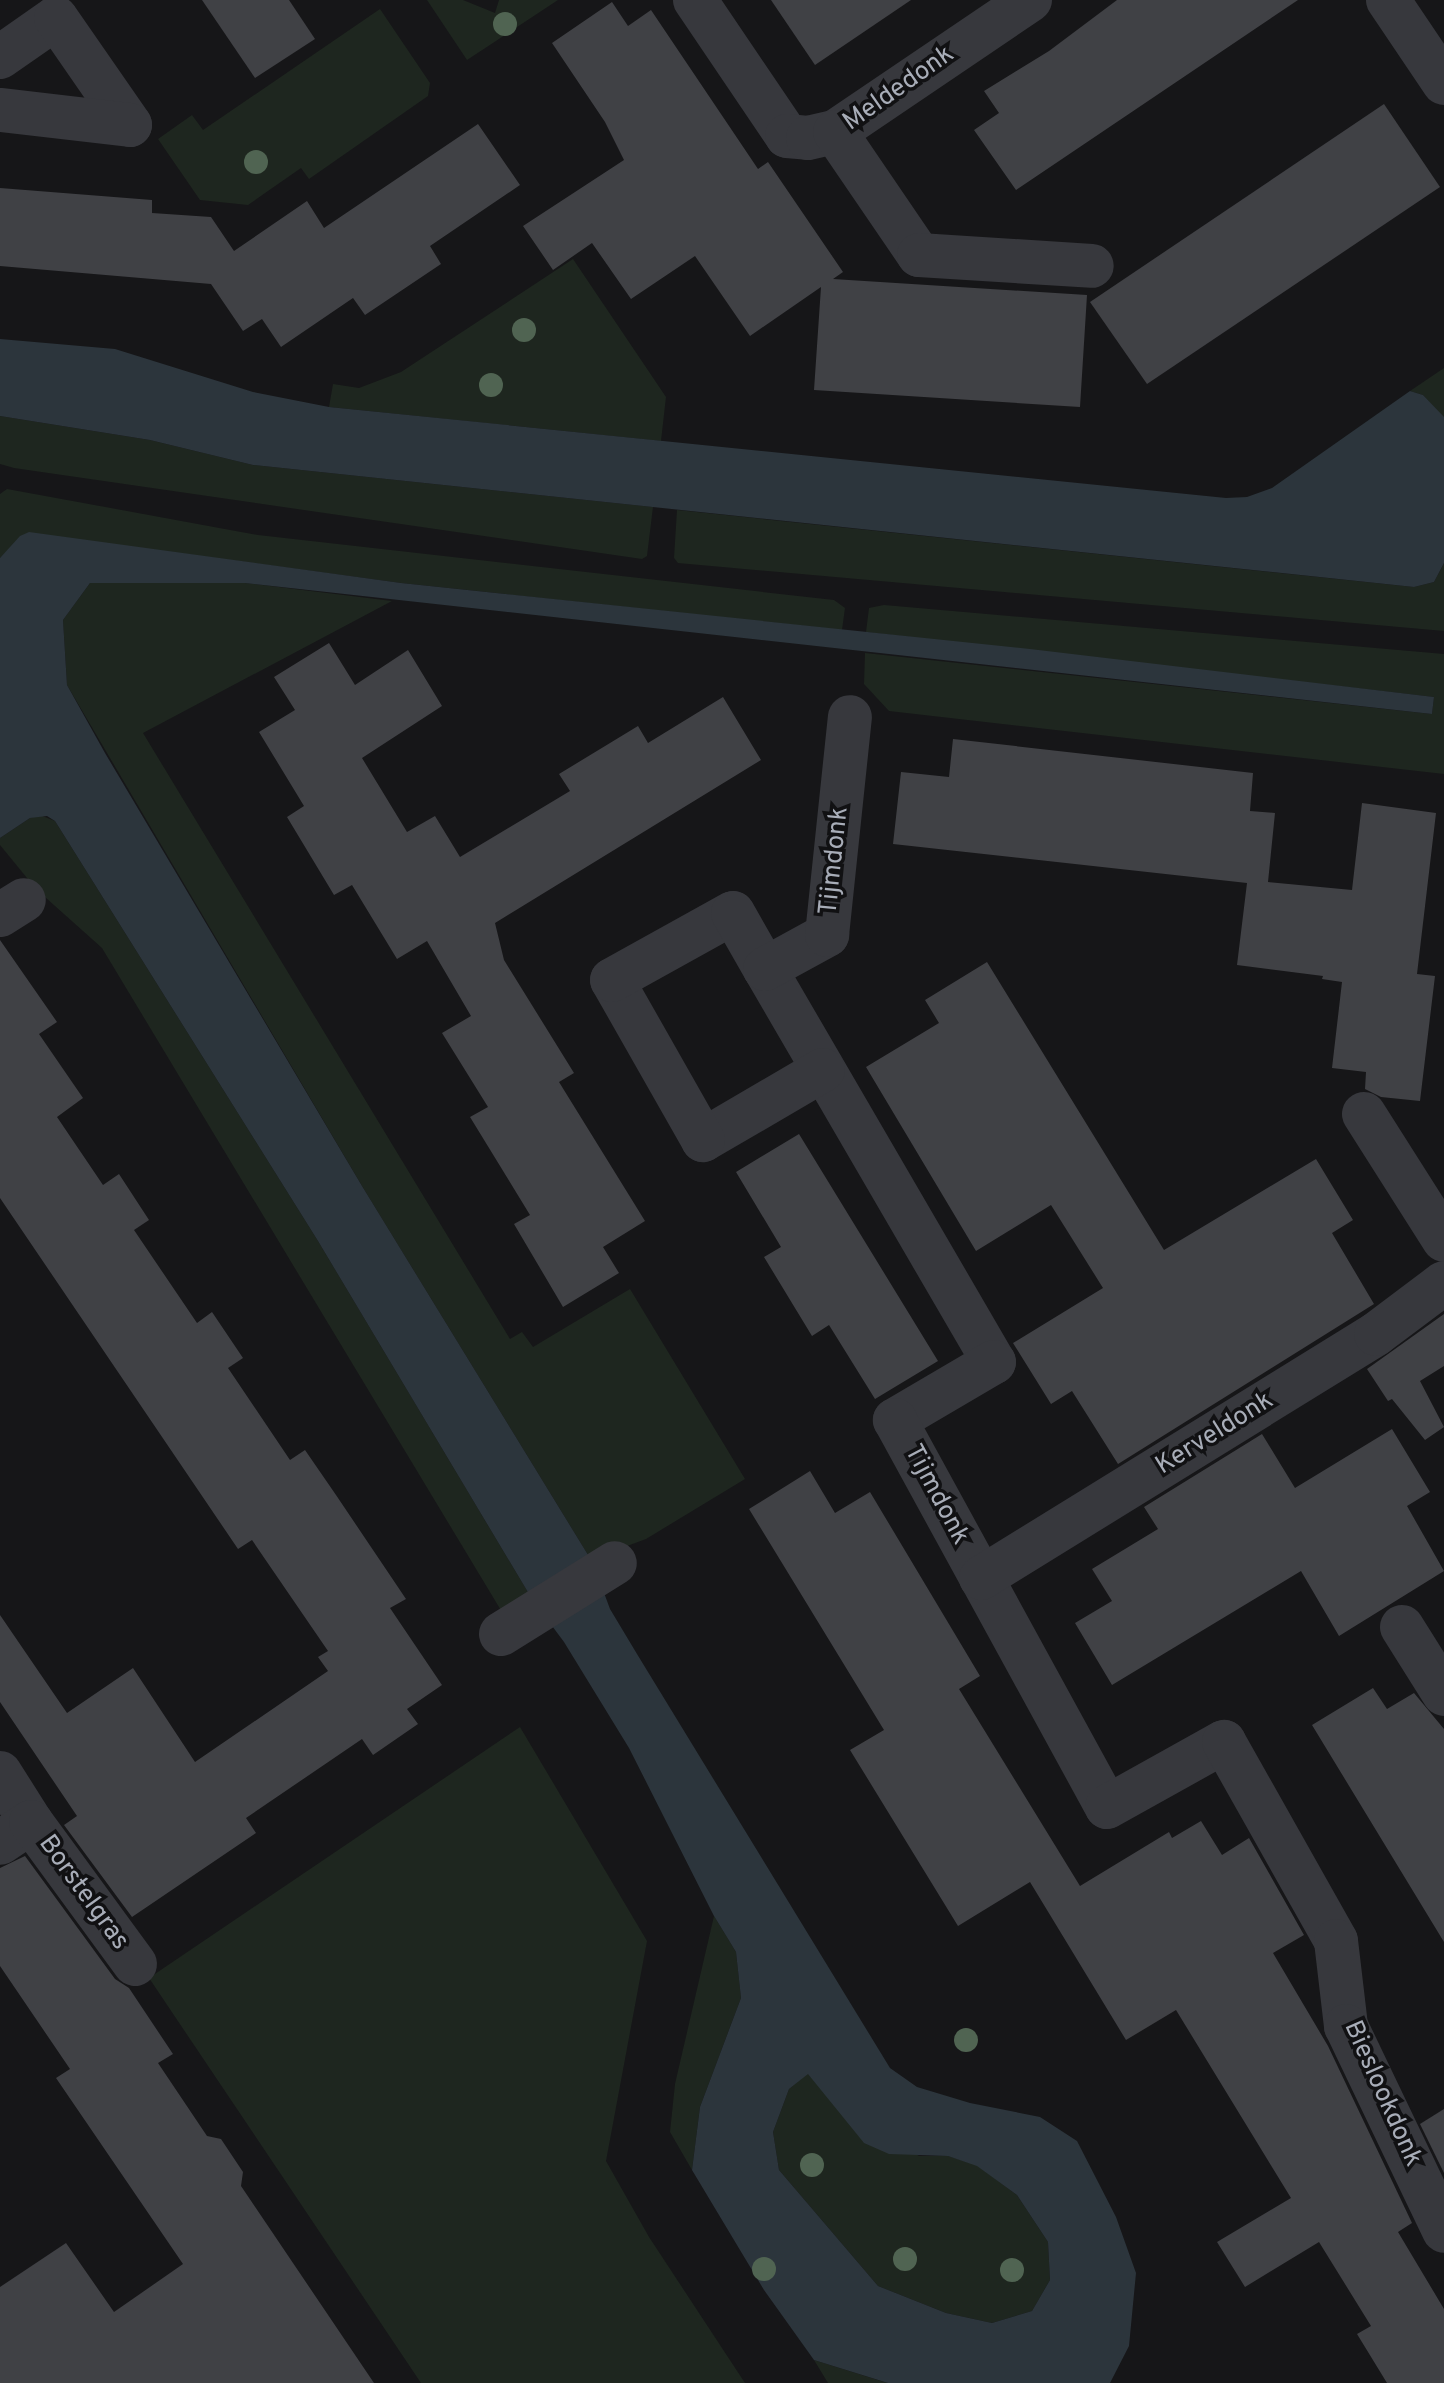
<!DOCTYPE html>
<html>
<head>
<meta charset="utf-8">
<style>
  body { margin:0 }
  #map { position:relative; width:1444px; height:2383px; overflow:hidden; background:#161618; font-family:Overpass,sans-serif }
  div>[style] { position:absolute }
  .green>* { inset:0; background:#1e261f }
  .water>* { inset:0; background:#2c353c }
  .building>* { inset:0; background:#404145 }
  .minor>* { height:44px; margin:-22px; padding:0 22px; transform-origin:22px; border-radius:22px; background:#37383d }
  .trees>* { width:24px; height:24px; margin:-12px; border-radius:50%; background:#506452 }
  span { translate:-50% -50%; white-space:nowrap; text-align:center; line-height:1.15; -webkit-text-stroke:7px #111113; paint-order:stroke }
  .street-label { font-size:26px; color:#a8adb8 }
</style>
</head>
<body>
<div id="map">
  <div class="green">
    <i style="clip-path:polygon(427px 0,463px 0,495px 13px,499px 0,558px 0,467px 60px)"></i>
    <i style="clip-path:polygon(380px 9px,430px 83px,428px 96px,309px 179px,301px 168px,248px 205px,200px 200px,158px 139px,192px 115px,203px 130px)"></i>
    <i style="clip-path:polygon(573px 259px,666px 397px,661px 441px,329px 407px,333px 384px,359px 388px,401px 372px)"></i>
    <i style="clip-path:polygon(1444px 368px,1444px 419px,1423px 395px,1410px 391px)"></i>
    <i style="clip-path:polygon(0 416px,150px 440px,253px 465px,653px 507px,647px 556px,642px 559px,14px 468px,0 464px)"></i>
    <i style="clip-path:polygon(7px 489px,258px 535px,834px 600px,845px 608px,842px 630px,401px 583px,29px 533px,0 558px,0 494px)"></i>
    <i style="clip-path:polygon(677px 510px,1414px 587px,1434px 582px,1444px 563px,1444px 631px,678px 563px,674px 558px)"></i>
    <i style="clip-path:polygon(90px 583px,245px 583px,392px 601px,143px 733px,510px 1339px,522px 1332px,533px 1347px,630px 1289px,745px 1479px,646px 1539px,611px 1552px,593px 1563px,362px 1186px,67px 685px,63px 620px)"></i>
    <i style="clip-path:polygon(884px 605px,1444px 654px,1444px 774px,889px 711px,864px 684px,865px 653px,1432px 714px,1434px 697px,866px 632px,869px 608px)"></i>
    <i style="clip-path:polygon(40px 815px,55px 821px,318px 1241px,532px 1599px,505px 1617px,102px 948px,36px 889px,0 845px,0 838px,30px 818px)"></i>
    <i style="clip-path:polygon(520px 1727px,647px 1941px,606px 2161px,649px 2237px,745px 2383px,421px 2383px,149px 1978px)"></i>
    <i style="clip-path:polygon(714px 1916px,736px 1952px,741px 1998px,700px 2107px,692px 2170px,670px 2132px,675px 2084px)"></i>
    <i style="clip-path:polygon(808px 2073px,823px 2091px,919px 2156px,948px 2156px,977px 2165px,1017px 2195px,1048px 2242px,1050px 2280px,1032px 2311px,992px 2323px,946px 2313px,878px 2286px,779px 2170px,773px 2132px,789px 2089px)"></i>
    <i style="clip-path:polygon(814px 2360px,881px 2381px,888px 2383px,828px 2383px)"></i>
  </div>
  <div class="water">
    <i style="clip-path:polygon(0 339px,115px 349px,253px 392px,329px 407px,1226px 498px,1247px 497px,1272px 488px,1410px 391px,1423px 395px,1444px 417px,1444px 563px,1434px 582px,1414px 587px,253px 465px,150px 440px,0 416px)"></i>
    <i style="clip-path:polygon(evenodd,29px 532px,401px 583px,1030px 649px,1434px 697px,1432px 714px,245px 583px,90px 583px,63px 620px,67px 685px,105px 753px,362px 1186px,593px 1563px,610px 1609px,637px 1654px,890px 2068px,917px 2087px,970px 2103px,1040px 2117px,1077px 2141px,1116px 2217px,1136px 2273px,1129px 2346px,1110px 2383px,888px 2383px,814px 2360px,764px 2290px,692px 2170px,700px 2107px,741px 1998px,736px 1952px,714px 1916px,629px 1748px,564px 1642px,532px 1599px,318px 1241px,55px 821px,47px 816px,30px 818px,0 838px,0 558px,20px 536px,29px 532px,808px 2074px,864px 2143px,889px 2154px,948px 2156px,977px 2166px,1017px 2195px,1048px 2242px,1050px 2280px,1032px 2311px,992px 2323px,946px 2313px,878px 2286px,779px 2170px,773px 2132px,789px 2089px,808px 2074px)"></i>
  </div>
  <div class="building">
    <i style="clip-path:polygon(202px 0,289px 0,315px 39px,255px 78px)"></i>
    <i style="clip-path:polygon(771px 0,911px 0,815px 65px)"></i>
    <i style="clip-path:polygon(1117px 0,1298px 0,1016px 190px,974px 130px,999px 113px,984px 91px,1049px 51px)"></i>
    <i style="clip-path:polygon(612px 2px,628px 26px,651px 10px,758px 169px,768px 162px,843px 272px,833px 279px,1087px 295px,1080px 407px,814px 390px,821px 287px,750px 336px,695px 256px,631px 299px,592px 243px,553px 270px,523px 226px,624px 160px,605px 122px,552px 43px)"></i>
    <i style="clip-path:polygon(1384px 104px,1440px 187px,1147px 384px,1090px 302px)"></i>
    <i style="clip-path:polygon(478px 124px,520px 185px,430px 246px,441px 264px,365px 315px,353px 298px,281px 347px,262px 319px,243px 331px,211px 284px,0 266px,0 188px,152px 200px,152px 213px,211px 217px,234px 251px,307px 201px,324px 228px)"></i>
    <i style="clip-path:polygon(329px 643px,355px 685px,408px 650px,442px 706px,362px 758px,407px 832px,435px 816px,460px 857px,570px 791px,559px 774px,638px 726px,648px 743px,723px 697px,761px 760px,495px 923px,504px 960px,574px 1073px,559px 1082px,645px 1221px,603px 1247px,619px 1273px,563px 1307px,514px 1224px,530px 1215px,470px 1117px,488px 1107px,442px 1033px,471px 1016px,427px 941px,397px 959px,352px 885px,334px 895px,287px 817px,304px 806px,259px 732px,295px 710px,274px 677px)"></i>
    <i style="clip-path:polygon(953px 739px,1253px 773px,1250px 811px,1275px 813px,1268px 882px,1352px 890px,1362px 803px,1436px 813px,1417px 974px,1435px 976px,1420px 1101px,1381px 1097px,1365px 1089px,1366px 1072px,1332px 1068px,1342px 982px,1322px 979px,1323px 976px,1237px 965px,1247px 883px,893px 844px,901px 772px,949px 777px)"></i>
    <i style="clip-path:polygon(0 940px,57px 1022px,39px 1034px,83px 1098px,57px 1117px,103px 1185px,119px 1174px,149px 1220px,134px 1230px,197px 1323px,212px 1312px,243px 1358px,228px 1368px,290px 1460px,305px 1450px,336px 1495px,406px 1599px,390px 1608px,442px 1685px,407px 1709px,418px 1724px,373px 1755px,362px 1739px,246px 1818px,256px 1833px,132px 1917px,64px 1825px,77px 1816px,0 1702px,0 1615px,67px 1713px,133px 1668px,195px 1762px,328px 1671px,318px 1657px,328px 1651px,252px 1540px,238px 1549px,0 1198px)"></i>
    <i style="clip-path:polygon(987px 962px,1164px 1250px,1316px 1159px,1353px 1220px,1332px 1233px,1374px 1304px,1118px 1464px,1072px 1391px,1051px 1404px,1013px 1343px,1103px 1288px,1051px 1205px,976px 1251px,866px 1067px,939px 1023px,925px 1000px)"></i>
    <i style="clip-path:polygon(799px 1134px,938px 1361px,875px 1399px,829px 1325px,812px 1336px,764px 1257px,781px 1247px,736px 1172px)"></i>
    <i style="clip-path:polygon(1444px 1314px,1444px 1366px,1420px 1381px,1444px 1427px,1425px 1440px,1392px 1399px,1388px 1401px,1367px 1369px)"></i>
    <i style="clip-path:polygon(1392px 1429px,1430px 1492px,1407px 1506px,1444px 1571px,1339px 1636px,1301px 1571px,1112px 1685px,1075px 1623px,1112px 1601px,1092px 1569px,1158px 1529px,1144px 1507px,1262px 1434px,1295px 1488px)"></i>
    <i style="clip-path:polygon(810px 1471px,835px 1513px,870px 1492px,980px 1676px,959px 1689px,1080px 1886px,1169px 1832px,1172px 1838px,1201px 1821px,1222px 1855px,1249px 1838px,1304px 1935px,1273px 1953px,1328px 2046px,1412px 2223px,1398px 2232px,1444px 2309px,1444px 2383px,1387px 2383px,1357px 2334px,1371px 2326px,1319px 2242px,1245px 2287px,1217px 2242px,1291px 2198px,1176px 2010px,1126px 2040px,1030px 1882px,958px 1926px,850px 1750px,884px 1730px,749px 1509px)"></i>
    <i style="clip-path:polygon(1373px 1688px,1387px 1709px,1414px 1693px,1444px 1729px,1444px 1942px,1312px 1725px)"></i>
    <i style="clip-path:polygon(25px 1856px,115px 1979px,129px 1988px,173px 2054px,158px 2063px,207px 2136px,221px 2139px,243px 2172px,241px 2186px,374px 2383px,0 2383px,0 2287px,66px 2243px,114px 2312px,183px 2264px,56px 2078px,70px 2069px,0 1966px,0 1868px)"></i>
    <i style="clip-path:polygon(1444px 2109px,1444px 2173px,1420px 2124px)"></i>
  </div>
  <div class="minor">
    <i style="left:695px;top:0;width:164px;rotate:55.9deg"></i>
    <i style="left:787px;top:136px;width:21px;rotate:5deg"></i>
    <i style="left:808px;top:138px;width:28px;rotate:-13deg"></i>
    <i style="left:1030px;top:0;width:235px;rotate:145.9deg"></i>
    <i style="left:835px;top:132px;width:149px;rotate:55.7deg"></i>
    <i style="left:919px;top:255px;width:173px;rotate:3.6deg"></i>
    <i style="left:1388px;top:0;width:100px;rotate:56deg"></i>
    <i style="left:0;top:57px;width:68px;rotate:-34.9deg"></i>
    <i style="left:56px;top:18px;width:130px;rotate:55.3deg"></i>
    <i style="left:130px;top:125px;width:131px;rotate:-173.4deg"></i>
    <i style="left:0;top:915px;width:28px;rotate:-32deg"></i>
    <i style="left:765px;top:969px;width:455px;rotate:59.8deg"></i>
    <i style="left:994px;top:1362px;width:115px;rotate:149.6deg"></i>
    <i style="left:895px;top:1420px;width:441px;rotate:61.3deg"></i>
    <i style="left:1107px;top:1807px;width:134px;rotate:-29.1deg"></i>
    <i style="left:1224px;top:1742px;width:228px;rotate:60.6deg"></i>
    <i style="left:1336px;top:1941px;width:86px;rotate:83.3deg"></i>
    <i style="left:1346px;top:2026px;width:227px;rotate:64.4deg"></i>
    <i style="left:823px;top:1070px;width:139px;rotate:149.7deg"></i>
    <i style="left:703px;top:1140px;width:184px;rotate:-119.6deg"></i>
    <i style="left:612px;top:980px;width:138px;rotate:-29deg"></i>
    <i style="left:733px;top:913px;width:64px;rotate:60.3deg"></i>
    <i style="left:765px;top:969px;width:71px;rotate:-28.7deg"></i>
    <i style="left:827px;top:935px;width:219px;rotate:-84deg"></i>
    <i style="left:1364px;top:1114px;width:149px;rotate:57.6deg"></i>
    <i style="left:981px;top:1578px;width:464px;rotate:-31.7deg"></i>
    <i style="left:1376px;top:1334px;width:85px;rotate:-36.9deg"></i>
    <i style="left:1402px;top:1627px;width:79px;rotate:57.9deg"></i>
    <i style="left:501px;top:1634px;width:134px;rotate:-31.9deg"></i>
    <i style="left:0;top:1773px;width:58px;rotate:57.7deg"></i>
    <i style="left:31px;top:1822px;width:37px;rotate:146deg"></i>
    <i style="left:31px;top:1822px;width:176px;rotate:53.8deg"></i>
  </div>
  <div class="trees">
    <i style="left:505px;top:24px"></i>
    <i style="left:256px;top:162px"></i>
    <i style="left:524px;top:330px"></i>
    <i style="left:491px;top:385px"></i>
    <i style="left:966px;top:2040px"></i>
    <i style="left:812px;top:2165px"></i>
    <i style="left:905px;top:2259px"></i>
    <i style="left:764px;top:2269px"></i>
    <i style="left:1012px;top:2270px"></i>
  </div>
  <div class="street-label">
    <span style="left:899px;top:89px;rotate:-35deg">Meldedonk</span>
    <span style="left:835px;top:861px;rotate:-84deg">Tijmdonk</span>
    <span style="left:1215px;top:1434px;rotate:-32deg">Kerveldonk</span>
    <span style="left:936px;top:1495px;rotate:62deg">Tijmdonk</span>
    <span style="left:83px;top:1893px;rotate:54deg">Borstelgras</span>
    <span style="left:1382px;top:2094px;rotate:66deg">Bieslookdonk</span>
  </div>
</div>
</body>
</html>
